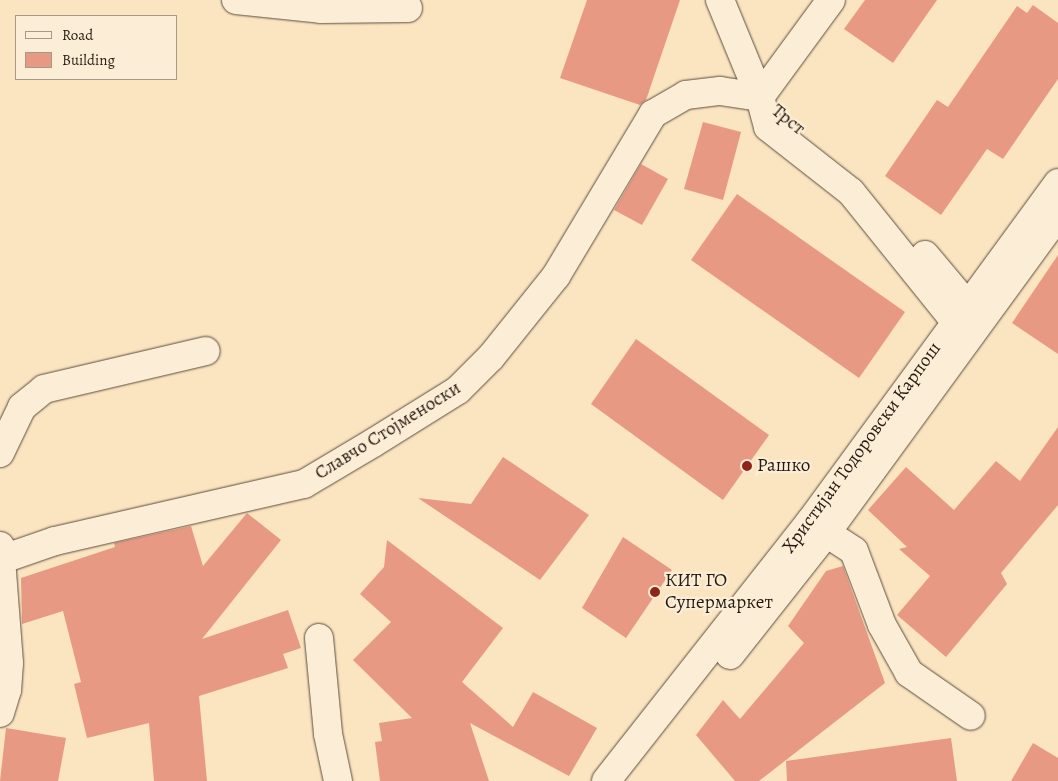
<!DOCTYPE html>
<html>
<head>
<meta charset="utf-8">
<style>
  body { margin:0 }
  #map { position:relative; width:1058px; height:781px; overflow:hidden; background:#fbe4c0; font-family:Alegreya,serif }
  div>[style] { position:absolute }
  .building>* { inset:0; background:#e89984 }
  .roads { filter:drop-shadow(0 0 1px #5b4d3e) drop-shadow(0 0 1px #5b4d3e) }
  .minor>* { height:28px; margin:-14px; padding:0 14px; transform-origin:14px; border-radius:14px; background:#fcedd6 }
  .dots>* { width:14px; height:14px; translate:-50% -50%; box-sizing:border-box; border:2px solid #fcedd6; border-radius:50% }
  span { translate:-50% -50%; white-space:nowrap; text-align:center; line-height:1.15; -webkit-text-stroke:4.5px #fcedd6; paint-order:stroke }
  .street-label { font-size:19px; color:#261b12 }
  .poi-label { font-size:19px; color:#261b12 }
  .left { translate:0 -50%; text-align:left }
  .legend { position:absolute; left:15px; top:15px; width:162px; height:65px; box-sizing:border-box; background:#fcedd6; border:1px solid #a69988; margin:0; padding:6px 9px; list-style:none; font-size:15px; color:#261b12 }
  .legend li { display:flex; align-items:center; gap:10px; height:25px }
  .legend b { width:25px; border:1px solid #a69988 }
</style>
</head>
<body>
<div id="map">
  <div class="building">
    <i style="clip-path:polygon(587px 0,680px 0,646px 100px,640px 105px,560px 78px)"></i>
    <i style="clip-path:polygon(865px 0,937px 0,893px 63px,844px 29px)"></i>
    <i style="clip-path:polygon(1033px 5px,1058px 23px,1058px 79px,1003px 159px,987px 149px,941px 215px,885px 176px,937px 100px,948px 107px,1017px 6px,1027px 13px)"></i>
    <i style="clip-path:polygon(703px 122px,741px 132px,723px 200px,684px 189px)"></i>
    <i style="clip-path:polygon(641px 164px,668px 179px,642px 225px,614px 210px)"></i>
    <i style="clip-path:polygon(737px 194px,905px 312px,859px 378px,691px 260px)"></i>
    <i style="clip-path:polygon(1058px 255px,1058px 354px,1012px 323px)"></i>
    <i style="clip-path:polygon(636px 339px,769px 435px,723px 500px,591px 404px)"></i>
    <i style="clip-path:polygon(1058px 427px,1058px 505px,1001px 573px,1007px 584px,946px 657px,897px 615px,930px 576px,899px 549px,907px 547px,868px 510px,906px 467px,954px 510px,996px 461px,1020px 481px)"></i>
    <i style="clip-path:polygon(503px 457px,589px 515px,540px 580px,418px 498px,471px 504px)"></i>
    <i style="clip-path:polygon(247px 513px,281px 540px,202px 639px,288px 610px,301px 648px,283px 654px,288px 668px,199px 696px,207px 781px,154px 781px,149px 723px,87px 738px,74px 684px,81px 682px,63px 611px,22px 624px,21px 578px,115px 547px,114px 543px,191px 526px,203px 566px)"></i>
    <i style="clip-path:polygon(623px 537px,672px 570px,626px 638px,582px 608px)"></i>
    <i style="clip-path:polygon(387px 540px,503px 628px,462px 682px,513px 727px,533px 692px,597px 728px,569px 776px,470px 723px,489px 781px,380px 781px,375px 742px,382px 741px,379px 723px,412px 718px,353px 660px,391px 622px,360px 594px,384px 567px)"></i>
    <i style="clip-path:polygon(843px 566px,885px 683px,759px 781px,735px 781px,696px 735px,723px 700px,740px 719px,804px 643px,788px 626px,826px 571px)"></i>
    <i style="clip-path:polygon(6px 728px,66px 738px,58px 781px,0 781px)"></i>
    <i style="clip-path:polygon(951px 738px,957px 781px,787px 781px,786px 761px)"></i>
    <i style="clip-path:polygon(1033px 743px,1058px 758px,1058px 781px,1011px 781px)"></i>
  </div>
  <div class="roads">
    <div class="minor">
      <i style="left:236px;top:0;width:85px;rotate:6deg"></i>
      <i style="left:321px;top:9px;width:87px;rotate:-0.7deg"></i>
      <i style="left:720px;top:0;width:105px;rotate:67.6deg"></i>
      <i style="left:760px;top:97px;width:31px;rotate:75deg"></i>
      <i style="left:768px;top:127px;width:105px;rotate:38.1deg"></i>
      <i style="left:851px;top:192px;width:182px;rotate:51.2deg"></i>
      <i style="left:760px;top:97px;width:120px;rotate:-53.8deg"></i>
      <i style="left:925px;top:255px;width:81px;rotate:50deg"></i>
      <i style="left:0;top:453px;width:51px;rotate:-64.4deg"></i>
      <i style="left:22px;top:407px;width:28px;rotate:-39deg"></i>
      <i style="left:44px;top:389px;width:166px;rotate:-13.2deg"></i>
      <i style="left:811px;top:523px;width:51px;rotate:33.1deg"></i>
      <i style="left:854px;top:551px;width:79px;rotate:69.3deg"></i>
      <i style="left:882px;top:625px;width:55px;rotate:60.6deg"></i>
      <i style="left:909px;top:673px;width:75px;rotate:34.7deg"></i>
      <i style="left:0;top:546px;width:117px;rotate:85.6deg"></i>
      <i style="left:9px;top:663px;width:27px;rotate:94deg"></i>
      <i style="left:7px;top:690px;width:24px;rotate:107deg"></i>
      <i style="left:0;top:560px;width:58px;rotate:-19.1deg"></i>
      <i style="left:55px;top:541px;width:255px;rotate:-12.9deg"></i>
      <i style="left:304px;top:484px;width:80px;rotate:-30.7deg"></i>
      <i style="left:373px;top:443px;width:100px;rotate:-31.9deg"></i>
      <i style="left:458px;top:390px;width:47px;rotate:-45deg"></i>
      <i style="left:491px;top:357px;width:104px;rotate:-51.3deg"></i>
      <i style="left:556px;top:276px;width:189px;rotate:-59.1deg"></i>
      <i style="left:653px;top:114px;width:38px;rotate:-30deg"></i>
      <i style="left:686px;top:95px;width:34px;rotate:-7deg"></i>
      <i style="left:720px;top:91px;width:40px;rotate:8.5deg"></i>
      <i style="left:319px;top:638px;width:96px;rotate:84.6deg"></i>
      <i style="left:328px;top:734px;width:48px;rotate:78deg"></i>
      <i style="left:730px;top:655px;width:157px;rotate:-51.7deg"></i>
      <i style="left:827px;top:532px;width:392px;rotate:-53.9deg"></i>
      <i style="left:606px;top:781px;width:330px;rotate:-51.8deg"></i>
      <i style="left:810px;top:522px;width:420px;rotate:-53.8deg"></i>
    </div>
  </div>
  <div class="dots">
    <i style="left:747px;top:466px;background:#8f2418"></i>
    <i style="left:655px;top:592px;background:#8f2418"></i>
  </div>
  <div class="street-label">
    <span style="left:788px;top:120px;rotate:39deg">Трст</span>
    <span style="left:388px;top:431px;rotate:-32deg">Славчо Стојменоски</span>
    <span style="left:862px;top:448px;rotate:-54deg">Христијан Тодоровски Карпош</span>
  </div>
  <div class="poi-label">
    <span class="left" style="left:757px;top:466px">Рашко</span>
    <span class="left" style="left:665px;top:592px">КИТ ГО<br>Супермаркет</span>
  </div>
  <ul class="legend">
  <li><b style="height:6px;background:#fcedd6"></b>Road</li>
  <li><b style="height:14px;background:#e89984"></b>Building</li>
  </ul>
</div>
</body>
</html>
